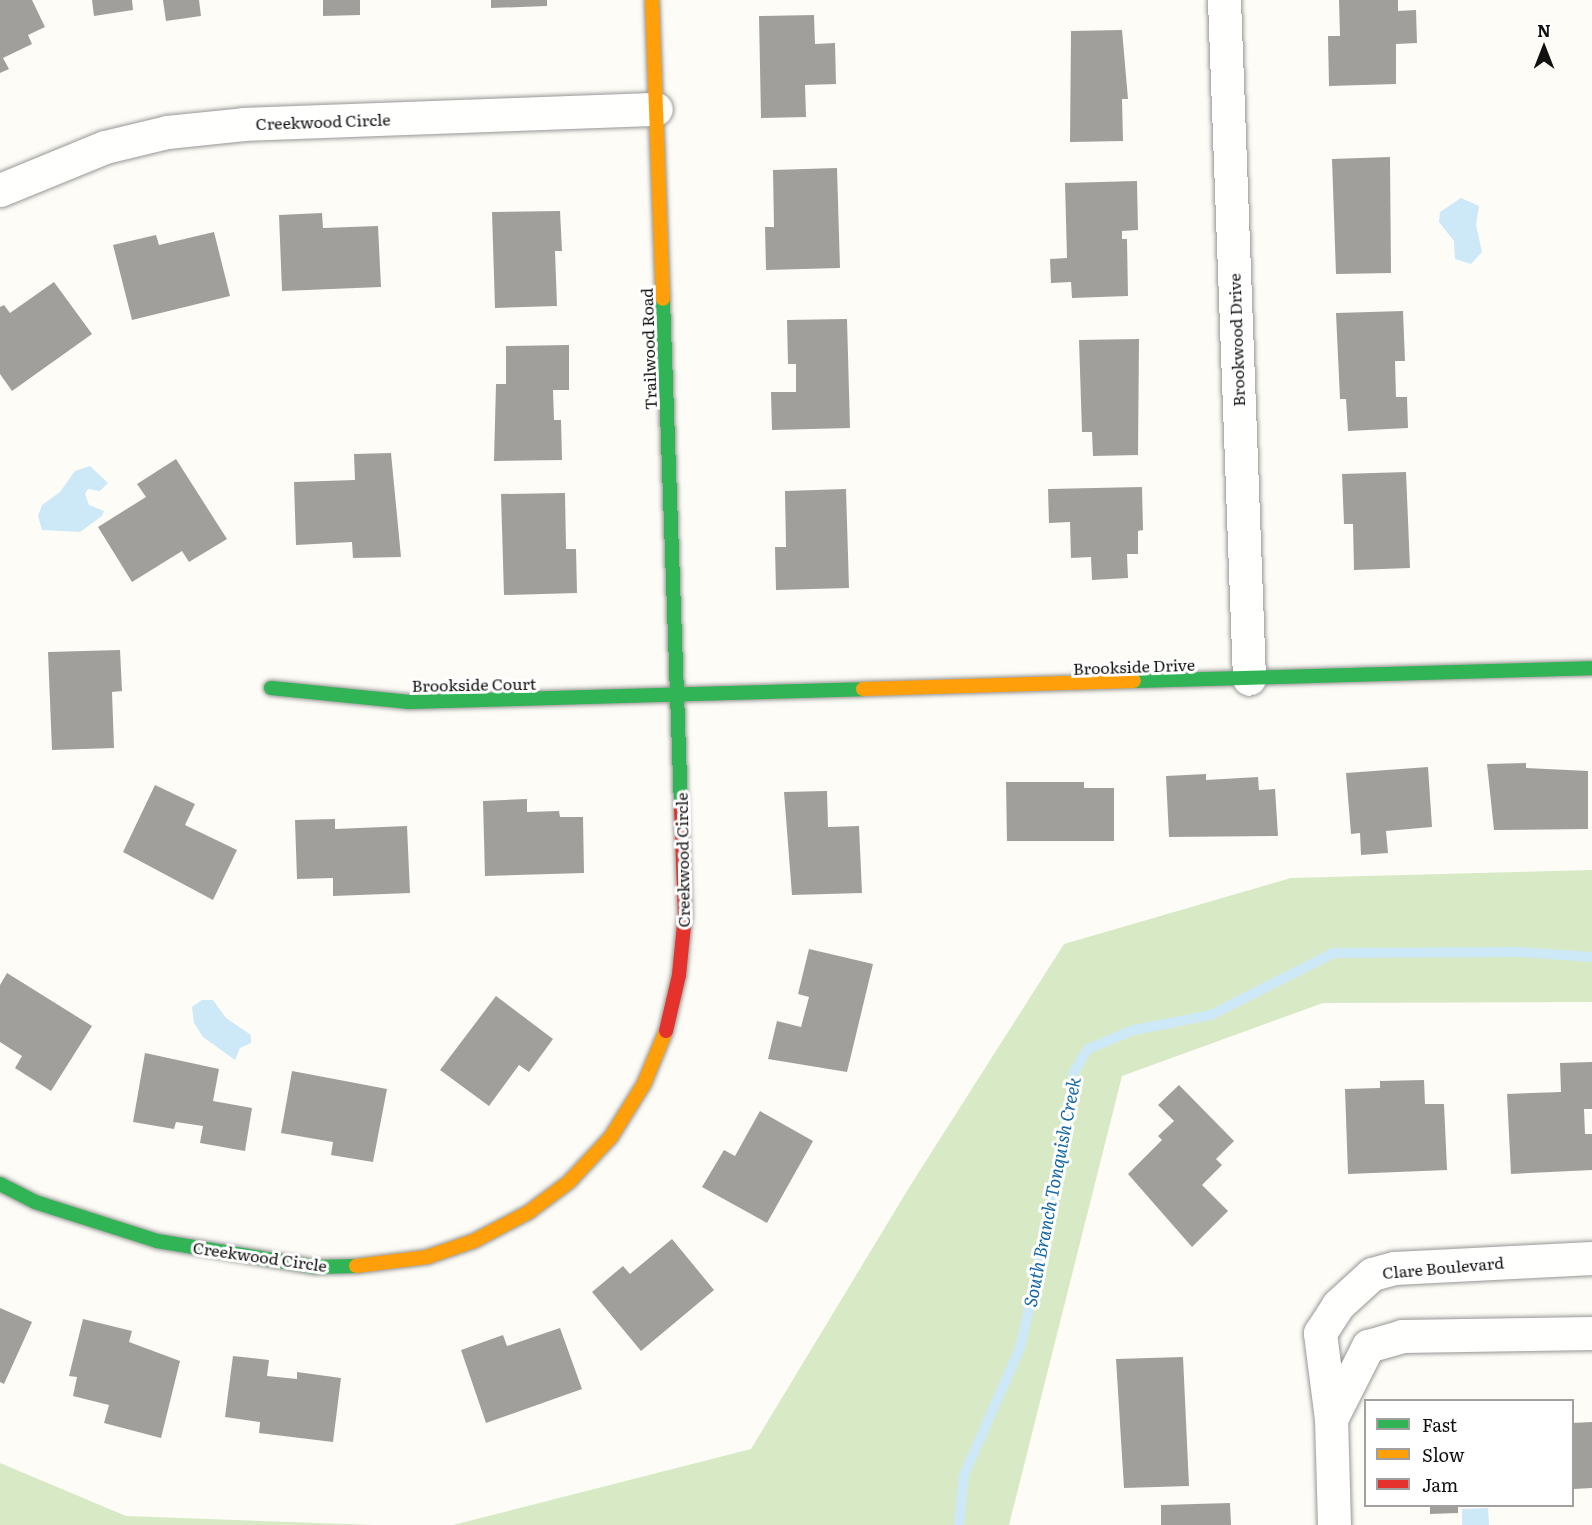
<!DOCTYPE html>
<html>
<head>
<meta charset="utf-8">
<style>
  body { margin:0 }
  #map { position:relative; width:1592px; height:1525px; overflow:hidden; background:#fdfcf7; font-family:Literata,serif }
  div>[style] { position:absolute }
  .forest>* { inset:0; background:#d8eac5 }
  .water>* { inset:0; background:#cde8f7 }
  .stream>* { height:10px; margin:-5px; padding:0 5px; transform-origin:5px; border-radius:5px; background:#cde8f7 }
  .building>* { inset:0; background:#a19f9c }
  .roads { filter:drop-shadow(0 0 2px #979795) drop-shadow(0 0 2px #979795) }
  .street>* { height:33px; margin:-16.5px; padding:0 16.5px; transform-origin:16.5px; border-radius:16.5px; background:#fffffe }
  .fast>* { height:14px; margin:-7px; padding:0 7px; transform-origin:7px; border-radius:7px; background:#30b455 }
  .slow>* { height:14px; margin:-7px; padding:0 7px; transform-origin:7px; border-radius:7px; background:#ff9f0a }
  .jam>* { height:14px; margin:-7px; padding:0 7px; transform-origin:7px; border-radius:7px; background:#e5322d }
  span { translate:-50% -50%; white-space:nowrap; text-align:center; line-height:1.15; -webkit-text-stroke:6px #fff; paint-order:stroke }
  .street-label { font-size:16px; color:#111 }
  .water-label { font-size:18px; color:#1768a6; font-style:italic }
  .legend { position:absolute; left:1364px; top:1399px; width:210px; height:108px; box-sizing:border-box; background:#fff; border:2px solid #a0a0a0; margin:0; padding:8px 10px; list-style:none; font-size:18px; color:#111 }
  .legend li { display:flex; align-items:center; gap:12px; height:30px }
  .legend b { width:30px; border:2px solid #a0a0a0 }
  .north { position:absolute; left:1514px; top:18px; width:60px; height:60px; -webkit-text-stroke:4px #fff; paint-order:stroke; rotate:0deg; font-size:16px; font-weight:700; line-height:24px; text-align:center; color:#111 }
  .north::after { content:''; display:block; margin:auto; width:21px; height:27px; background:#111; clip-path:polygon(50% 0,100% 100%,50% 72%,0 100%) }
</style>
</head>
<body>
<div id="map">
  <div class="forest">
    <i style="clip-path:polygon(1592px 870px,1592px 1002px,1323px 1003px,1122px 1076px,1009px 1525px,453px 1525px,751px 1449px,910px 1186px,1064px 944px,1291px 878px)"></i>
    <i style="clip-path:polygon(0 1463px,126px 1516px,374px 1525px,0 1525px)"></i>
  </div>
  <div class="water">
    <i style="clip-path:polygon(1461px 198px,1479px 206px,1476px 225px,1482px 252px,1471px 264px,1455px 259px,1454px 241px,1439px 222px,1440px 212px)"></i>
    <i style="clip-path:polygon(90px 466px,108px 483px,100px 491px,88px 489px,85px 494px,89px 505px,104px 511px,102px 516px,80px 532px,42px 530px,38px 516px,42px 505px,60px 492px,75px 471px)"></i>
    <i style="clip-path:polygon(202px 1000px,213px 1000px,226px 1018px,251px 1035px,251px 1043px,240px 1048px,235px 1060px,203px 1037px,194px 1023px,192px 1007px)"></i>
    <i style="clip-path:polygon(1488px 1508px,1489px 1525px,1462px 1525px,1462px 1509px)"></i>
  </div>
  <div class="stream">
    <i style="left:959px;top:1525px;width:50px;rotate:-84.3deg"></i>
    <i style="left:964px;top:1475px;width:139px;rotate:-66.2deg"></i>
    <i style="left:1020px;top:1348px;width:151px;rotate:-77deg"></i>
    <i style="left:1054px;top:1201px;width:131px;rotate:-81.2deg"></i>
    <i style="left:1074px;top:1072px;width:27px;rotate:-59deg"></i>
    <i style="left:1088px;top:1049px;width:50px;rotate:-22.4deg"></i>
    <i style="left:1134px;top:1030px;width:78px;rotate:-11deg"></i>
    <i style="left:1211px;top:1015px;width:138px;rotate:-26.8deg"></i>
    <i style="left:1334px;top:953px;width:187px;rotate:-0.3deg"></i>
    <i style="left:1521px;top:952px;width:71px;rotate:4deg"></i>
  </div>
  <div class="building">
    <i style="clip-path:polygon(0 0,32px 0,45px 27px,28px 35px,32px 44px,3px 58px,9px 69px,0 73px)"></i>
    <i style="clip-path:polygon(92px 0,132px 0,133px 10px,94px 16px)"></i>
    <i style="clip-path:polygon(163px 0,199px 0,201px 16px,166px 21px)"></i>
    <i style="clip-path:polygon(323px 0,360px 0,360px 15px,323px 16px)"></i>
    <i style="clip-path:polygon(491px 0,547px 0,547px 6px,491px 8px)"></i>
    <i style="clip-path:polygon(1339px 0,1398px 0,1398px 11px,1416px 10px,1417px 43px,1396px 44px,1396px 84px,1329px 86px,1328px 36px,1340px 36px)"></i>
    <i style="clip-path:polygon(814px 15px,815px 44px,835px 43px,836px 84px,805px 85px,806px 117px,761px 118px,759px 16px)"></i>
    <i style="clip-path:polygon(1122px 30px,1128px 99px,1122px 99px,1123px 141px,1070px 142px,1071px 31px)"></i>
    <i style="clip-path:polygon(1390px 157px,1391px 273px,1336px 274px,1332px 159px)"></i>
    <i style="clip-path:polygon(837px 168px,840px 268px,766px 270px,765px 227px,774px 227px,773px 170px)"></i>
    <i style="clip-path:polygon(1137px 181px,1138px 230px,1122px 231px,1122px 239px,1127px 239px,1128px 296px,1072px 298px,1071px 282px,1051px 283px,1050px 259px,1067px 258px,1065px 183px)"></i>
    <i style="clip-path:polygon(560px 211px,562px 251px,555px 251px,557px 306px,495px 308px,492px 212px)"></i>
    <i style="clip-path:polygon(322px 213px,323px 228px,378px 226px,381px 287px,282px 291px,279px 215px)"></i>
    <i style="clip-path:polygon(214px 232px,230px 296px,132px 320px,113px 245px,156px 235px,159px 245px)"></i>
    <i style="clip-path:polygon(54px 282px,92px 334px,12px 391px,0 374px,0 307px,4px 305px,10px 313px)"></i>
    <i style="clip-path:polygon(1403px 311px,1405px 361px,1395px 361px,1396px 397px,1407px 397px,1408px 428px,1348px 431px,1346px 399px,1340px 399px,1336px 313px)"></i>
    <i style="clip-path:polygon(847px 319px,850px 428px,772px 430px,771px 392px,796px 392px,796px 364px,788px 364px,787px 320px)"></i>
    <i style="clip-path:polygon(1139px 339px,1138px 455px,1093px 456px,1092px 432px,1082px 432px,1079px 340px)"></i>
    <i style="clip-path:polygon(569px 345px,569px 390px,553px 390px,554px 420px,561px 420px,562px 460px,494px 461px,496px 384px,506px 384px,506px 346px)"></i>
    <i style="clip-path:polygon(391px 453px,401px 557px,353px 558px,352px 542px,296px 545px,294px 482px,355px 480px,354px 454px)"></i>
    <i style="clip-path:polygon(176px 459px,227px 539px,189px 562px,182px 551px,132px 582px,98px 527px,146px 497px,137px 484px)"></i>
    <i style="clip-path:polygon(1406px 472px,1410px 568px,1354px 570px,1353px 524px,1344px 524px,1342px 474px)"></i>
    <i style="clip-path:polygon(1142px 487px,1143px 530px,1138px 531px,1138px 554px,1127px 554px,1128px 578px,1092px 580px,1091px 557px,1071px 558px,1070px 522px,1049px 523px,1048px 489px)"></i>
    <i style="clip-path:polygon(846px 489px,849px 588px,776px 590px,775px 547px,786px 547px,785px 491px)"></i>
    <i style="clip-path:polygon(565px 493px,566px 549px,576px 549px,577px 593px,504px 595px,501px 494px)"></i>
    <i style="clip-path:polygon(120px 650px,122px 691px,112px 692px,114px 748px,52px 750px,48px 652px)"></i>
    <i style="clip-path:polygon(1526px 763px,1526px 768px,1588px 771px,1588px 829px,1494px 830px,1487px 764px)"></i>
    <i style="clip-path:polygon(1428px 767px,1432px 827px,1386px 831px,1388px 853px,1361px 855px,1360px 833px,1351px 834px,1346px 773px)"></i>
    <i style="clip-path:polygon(1206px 774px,1206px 780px,1258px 777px,1259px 790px,1275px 789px,1278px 836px,1169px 837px,1166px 776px)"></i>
    <i style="clip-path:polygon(1006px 782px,1084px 782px,1084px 788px,1114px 788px,1114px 841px,1007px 841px)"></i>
    <i style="clip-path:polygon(155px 785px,195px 804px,185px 825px,237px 850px,213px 900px,123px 852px)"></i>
    <i style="clip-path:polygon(827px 791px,828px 827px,859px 826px,862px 893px,792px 895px,784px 792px)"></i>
    <i style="clip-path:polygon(527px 799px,527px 812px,559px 811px,560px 817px,583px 817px,584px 873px,485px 876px,483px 801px)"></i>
    <i style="clip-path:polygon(335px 819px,335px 829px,407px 826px,410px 893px,333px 896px,333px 878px,297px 879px,295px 820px)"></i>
    <i style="clip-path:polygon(809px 949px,873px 964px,847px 1072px,768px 1059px,777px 1021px,801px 1027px,809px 997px,798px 994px)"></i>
    <i style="clip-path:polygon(7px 973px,92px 1026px,51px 1091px,15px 1068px,22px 1056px,0 1042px,0 985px)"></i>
    <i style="clip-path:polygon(496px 996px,553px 1039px,529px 1072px,519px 1065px,489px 1106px,440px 1070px)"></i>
    <i style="clip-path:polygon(145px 1053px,219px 1069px,213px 1101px,252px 1108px,245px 1151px,200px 1143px,203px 1126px,176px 1122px,174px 1129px,133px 1122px)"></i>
    <i style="clip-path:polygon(1592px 1062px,1592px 1109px,1584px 1109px,1585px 1134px,1592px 1134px,1592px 1170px,1511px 1174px,1507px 1094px,1561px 1092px,1560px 1063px)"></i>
    <i style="clip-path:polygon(292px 1071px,387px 1089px,373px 1162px,331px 1155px,333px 1142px,281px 1133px)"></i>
    <i style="clip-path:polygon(1424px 1080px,1425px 1104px,1444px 1104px,1447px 1170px,1348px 1174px,1345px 1089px,1380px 1088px,1380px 1081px)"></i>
    <i style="clip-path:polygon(1179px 1085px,1234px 1141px,1216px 1159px,1222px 1165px,1202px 1185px,1228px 1211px,1192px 1247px,1128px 1174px,1162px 1140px,1158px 1136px,1174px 1121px,1158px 1105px)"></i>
    <i style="clip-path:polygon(760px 1111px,813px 1141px,767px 1223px,702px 1187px,724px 1150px,735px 1156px)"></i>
    <i style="clip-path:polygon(672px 1239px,714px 1290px,641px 1351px,592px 1292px,623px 1266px,630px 1274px)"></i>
    <i style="clip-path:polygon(0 1308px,32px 1322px,4px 1384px,0 1382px)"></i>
    <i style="clip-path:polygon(83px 1319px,132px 1331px,129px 1342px,180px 1361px,161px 1438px,104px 1423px,109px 1405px,73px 1396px,77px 1377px,69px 1376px)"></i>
    <i style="clip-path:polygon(560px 1328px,582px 1389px,486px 1423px,461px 1350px,503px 1335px,507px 1346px)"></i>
    <i style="clip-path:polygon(233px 1356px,269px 1360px,267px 1376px,297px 1379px,297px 1372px,341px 1378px,333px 1442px,259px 1433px,260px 1422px,225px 1417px)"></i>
    <i style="clip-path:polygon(1183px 1357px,1189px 1486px,1124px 1488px,1116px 1359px)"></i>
    <i style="clip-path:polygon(1592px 1422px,1592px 1488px,1574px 1489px,1572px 1423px)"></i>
    <i style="clip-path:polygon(1230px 1503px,1231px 1525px,1161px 1525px,1161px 1505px)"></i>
    <i style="clip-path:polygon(1430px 1506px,1458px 1506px,1458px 1513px,1430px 1514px)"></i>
  </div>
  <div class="roads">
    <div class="street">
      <i style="left:1224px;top:0;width:679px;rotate:87.89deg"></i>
      <i style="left:0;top:190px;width:113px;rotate:-22.3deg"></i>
      <i style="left:105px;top:147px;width:64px;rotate:-13.6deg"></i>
      <i style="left:167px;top:132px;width:77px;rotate:-5.9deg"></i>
      <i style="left:244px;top:124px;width:412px;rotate:-2.1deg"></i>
      <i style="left:1332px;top:1417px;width:80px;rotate:-63.1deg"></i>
      <i style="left:1368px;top:1346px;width:35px;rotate:-16deg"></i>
      <i style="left:1402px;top:1336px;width:190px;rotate:-0.9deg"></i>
      <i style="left:1334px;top:1525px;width:106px;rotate:-91.6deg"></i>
      <i style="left:1331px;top:1419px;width:87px;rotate:-97.3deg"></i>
      <i style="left:1320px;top:1333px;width:33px;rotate:-57deg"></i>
      <i style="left:1338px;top:1305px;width:46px;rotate:-42.4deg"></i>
      <i style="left:1372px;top:1274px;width:23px;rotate:-15deg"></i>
      <i style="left:1394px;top:1268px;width:198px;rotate:-2.9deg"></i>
    </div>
    <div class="fast">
      <i style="left:663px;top:299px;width:509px;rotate:87.97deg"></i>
      <i style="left:1134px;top:681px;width:458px;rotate:-1.6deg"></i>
      <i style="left:271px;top:688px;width:139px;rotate:5.8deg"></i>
      <i style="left:409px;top:702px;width:454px;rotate:-1.6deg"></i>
      <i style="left:0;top:1184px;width:39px;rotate:27deg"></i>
      <i style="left:35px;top:1202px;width:128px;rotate:17.7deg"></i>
      <i style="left:157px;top:1241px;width:161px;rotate:9.3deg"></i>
      <i style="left:316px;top:1267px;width:40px;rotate:-1.4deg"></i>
    </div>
    <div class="slow">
      <i style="left:652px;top:0;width:299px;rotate:87.9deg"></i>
      <i style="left:863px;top:689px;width:271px;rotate:-1.7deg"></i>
      <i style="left:356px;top:1266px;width:72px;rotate:-7.2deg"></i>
      <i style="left:427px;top:1257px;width:50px;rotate:-18.8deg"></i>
      <i style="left:474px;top:1241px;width:62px;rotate:-27.8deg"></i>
      <i style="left:529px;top:1212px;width:50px;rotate:-36.9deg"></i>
      <i style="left:569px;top:1182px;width:62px;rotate:-47deg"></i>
      <i style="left:611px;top:1137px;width:62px;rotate:-58.1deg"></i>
      <i style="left:644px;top:1084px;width:57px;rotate:-67.5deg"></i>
    </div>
    <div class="jam">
      <i style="left:666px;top:1031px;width:57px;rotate:-76.9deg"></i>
      <i style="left:679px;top:975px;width:60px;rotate:-84.3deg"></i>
      <i style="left:685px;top:915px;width:107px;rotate:-92.1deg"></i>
    </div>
  </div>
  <div class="street-label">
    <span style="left:323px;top:121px;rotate:-2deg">Creekwood Circle</span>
    <span style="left:1236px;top:340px;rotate:-92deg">Brookwood Drive</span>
    <span style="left:648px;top:349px;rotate:-92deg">Trailwood Road</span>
    <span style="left:1134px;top:666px;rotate:-2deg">Brookside Drive</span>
    <span style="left:474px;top:684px;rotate:-1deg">Brookside Court</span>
    <span style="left:682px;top:860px;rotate:-91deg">Creekwood Circle</span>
    <span style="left:260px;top:1256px;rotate:8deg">Creekwood Circle</span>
    <span style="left:1443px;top:1267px;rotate:-5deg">Clare Boulevard</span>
  </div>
  <div class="water-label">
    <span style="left:1052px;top:1192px;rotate:-79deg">South Branch Tonquish Creek</span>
  </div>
  <ul class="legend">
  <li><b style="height:8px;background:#30b455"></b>Fast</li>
  <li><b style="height:8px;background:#ff9f0a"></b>Slow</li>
  <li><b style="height:8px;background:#e5322d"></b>Jam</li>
  </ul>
  <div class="north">N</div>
</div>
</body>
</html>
